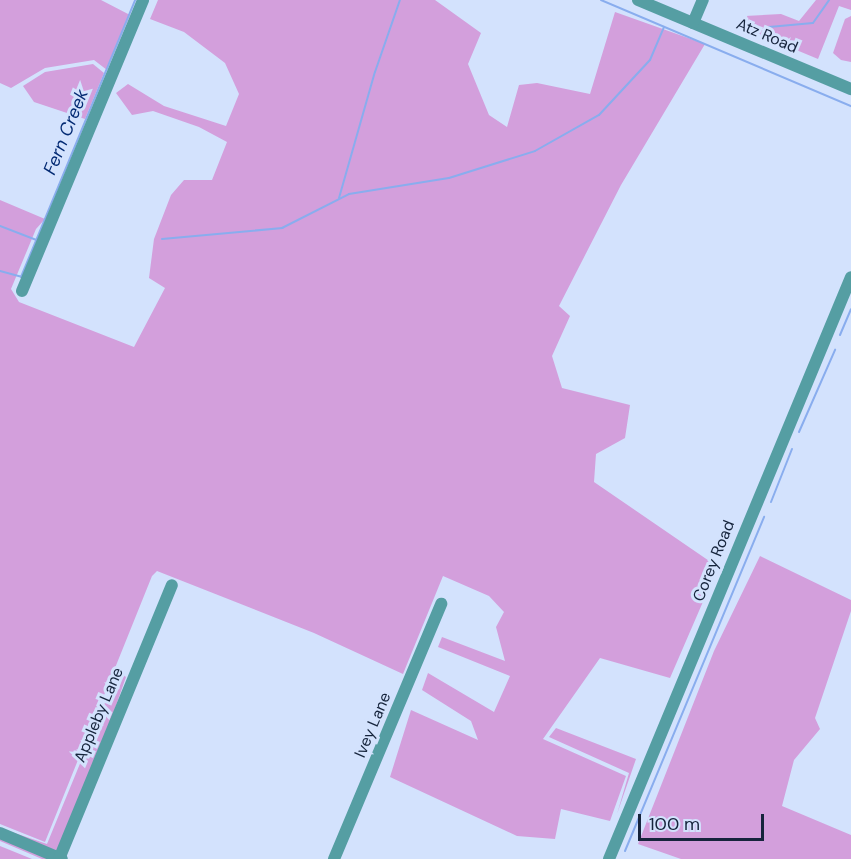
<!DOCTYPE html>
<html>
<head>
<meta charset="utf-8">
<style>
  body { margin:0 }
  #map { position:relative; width:851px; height:859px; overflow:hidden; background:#d3e2fd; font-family:"DM Sans",sans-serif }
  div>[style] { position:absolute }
  .green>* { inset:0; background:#d39fdc }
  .stream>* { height:2px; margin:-1px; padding:0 1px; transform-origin:1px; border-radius:1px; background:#89adee }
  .minor>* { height:12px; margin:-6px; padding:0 6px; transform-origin:6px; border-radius:6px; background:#559ea3 }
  span { translate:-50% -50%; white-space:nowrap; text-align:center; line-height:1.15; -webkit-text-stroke:6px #d3e2fd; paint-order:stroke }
  .street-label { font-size:16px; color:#16243c }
  .water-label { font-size:18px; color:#042b74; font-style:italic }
  .scale { position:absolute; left:638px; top:814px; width:126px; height:27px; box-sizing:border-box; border:3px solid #16243c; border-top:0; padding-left:8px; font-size:18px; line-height:21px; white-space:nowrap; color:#16243c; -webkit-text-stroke:4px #d3e2fd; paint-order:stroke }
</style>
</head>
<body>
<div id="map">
  <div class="green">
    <i style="clip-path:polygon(0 0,101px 0,130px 15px,107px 70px,94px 60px,45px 68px,11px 88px,0 83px)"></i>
    <i style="clip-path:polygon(158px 0,435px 0,481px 33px,468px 64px,489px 115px,507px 127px,519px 85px,537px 83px,590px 94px,615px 12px,705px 44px,621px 185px,559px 306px,570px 316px,552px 356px,562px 388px,630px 405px,625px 438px,596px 454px,594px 482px,718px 567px,670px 678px,600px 658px,543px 739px,626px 776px,610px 821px,561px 809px,555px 839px,517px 836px,390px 777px,411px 710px,478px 740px,471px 721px,422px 690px,428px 673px,494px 712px,510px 676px,438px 647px,442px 637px,505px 661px,496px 627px,504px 612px,489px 596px,443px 576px,403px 674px,314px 633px,157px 571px,152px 576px,45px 842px,0 824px,0 200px,45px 219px,36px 229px,11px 289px,19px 302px,134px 347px,165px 288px,149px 278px,154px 239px,171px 195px,184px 180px,212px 180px,227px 142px,199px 127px,153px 111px,132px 115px,116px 93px,128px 84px,164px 106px,226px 126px,239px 94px,225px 63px,184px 32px,150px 19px)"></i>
    <i style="clip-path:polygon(816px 0,851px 0,851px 10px,839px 6px,818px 59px,743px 28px,745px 16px,781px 14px,799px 21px)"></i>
    <i style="clip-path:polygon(851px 16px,851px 62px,841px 60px,833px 53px,845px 19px)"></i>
    <i style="clip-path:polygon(93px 64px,104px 73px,85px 119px,34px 102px,23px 86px,45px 72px)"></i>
    <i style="clip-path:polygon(760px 556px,851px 600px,851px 611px,815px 718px,820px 729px,794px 760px,782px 806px,851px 835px,851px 859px,681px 859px,638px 844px,714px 651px)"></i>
    <i style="clip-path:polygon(118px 671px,126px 677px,62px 859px,42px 859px,0 841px,0 828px,47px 844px)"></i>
    <i style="clip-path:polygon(556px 728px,636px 759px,617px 814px,629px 773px,549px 737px)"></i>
    <i style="clip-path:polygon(0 846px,32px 859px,0 859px)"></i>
  </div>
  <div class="stream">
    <i style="left:601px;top:0;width:272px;rotate:23deg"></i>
    <i style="left:769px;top:27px;width:44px;rotate:-5.2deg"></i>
    <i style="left:813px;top:23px;width:28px;rotate:-55deg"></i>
    <i style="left:339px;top:198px;width:131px;rotate:-74.1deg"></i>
    <i style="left:375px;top:72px;width:76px;rotate:-70.9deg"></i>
    <i style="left:0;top:226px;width:39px;rotate:21deg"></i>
    <i style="left:162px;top:239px;width:121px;rotate:-5.2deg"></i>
    <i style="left:282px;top:228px;width:75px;rotate:-26.9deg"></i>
    <i style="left:349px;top:194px;width:101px;rotate:-9.1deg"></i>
    <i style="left:449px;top:178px;width:90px;rotate:-17.4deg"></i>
    <i style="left:535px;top:151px;width:73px;rotate:-29.4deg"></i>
    <i style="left:599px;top:115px;width:75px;rotate:-47.2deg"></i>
    <i style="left:650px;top:60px;width:36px;rotate:-67deg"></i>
    <i style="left:0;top:271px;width:23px;rotate:15deg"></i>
    <i style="left:21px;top:277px;width:300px;rotate:-67.6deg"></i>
    <i style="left:840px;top:335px;width:28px;rotate:-67deg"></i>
    <i style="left:799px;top:432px;width:90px;rotate:-66.3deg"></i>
    <i style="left:771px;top:502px;width:57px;rotate:-68.4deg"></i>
    <i style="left:625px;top:851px;width:362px;rotate:-67.4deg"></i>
  </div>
  <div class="minor">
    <i style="left:638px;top:0;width:231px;rotate:22.7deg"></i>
    <i style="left:693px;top:23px;width:25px;rotate:-67deg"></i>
    <i style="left:22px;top:291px;width:315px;rotate:-67.4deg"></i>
    <i style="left:0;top:833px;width:67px;rotate:22.8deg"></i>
    <i style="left:59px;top:859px;width:296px;rotate:-67.6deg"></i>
    <i style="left:334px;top:859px;width:277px;rotate:-67.2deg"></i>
    <i style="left:609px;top:859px;width:630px;rotate:-67.42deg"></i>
  </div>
  <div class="street-label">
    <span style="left:767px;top:36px;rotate:23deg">Atz Road</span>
    <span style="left:714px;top:561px;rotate:-68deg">Corey Road</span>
    <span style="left:99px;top:715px;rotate:-67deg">Appleby Lane</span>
    <span style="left:373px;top:725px;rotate:-67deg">Ivey Lane</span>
  </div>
  <div class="water-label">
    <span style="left:66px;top:132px;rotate:-68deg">Fern Creek</span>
  </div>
  <div class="scale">100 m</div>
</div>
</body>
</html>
